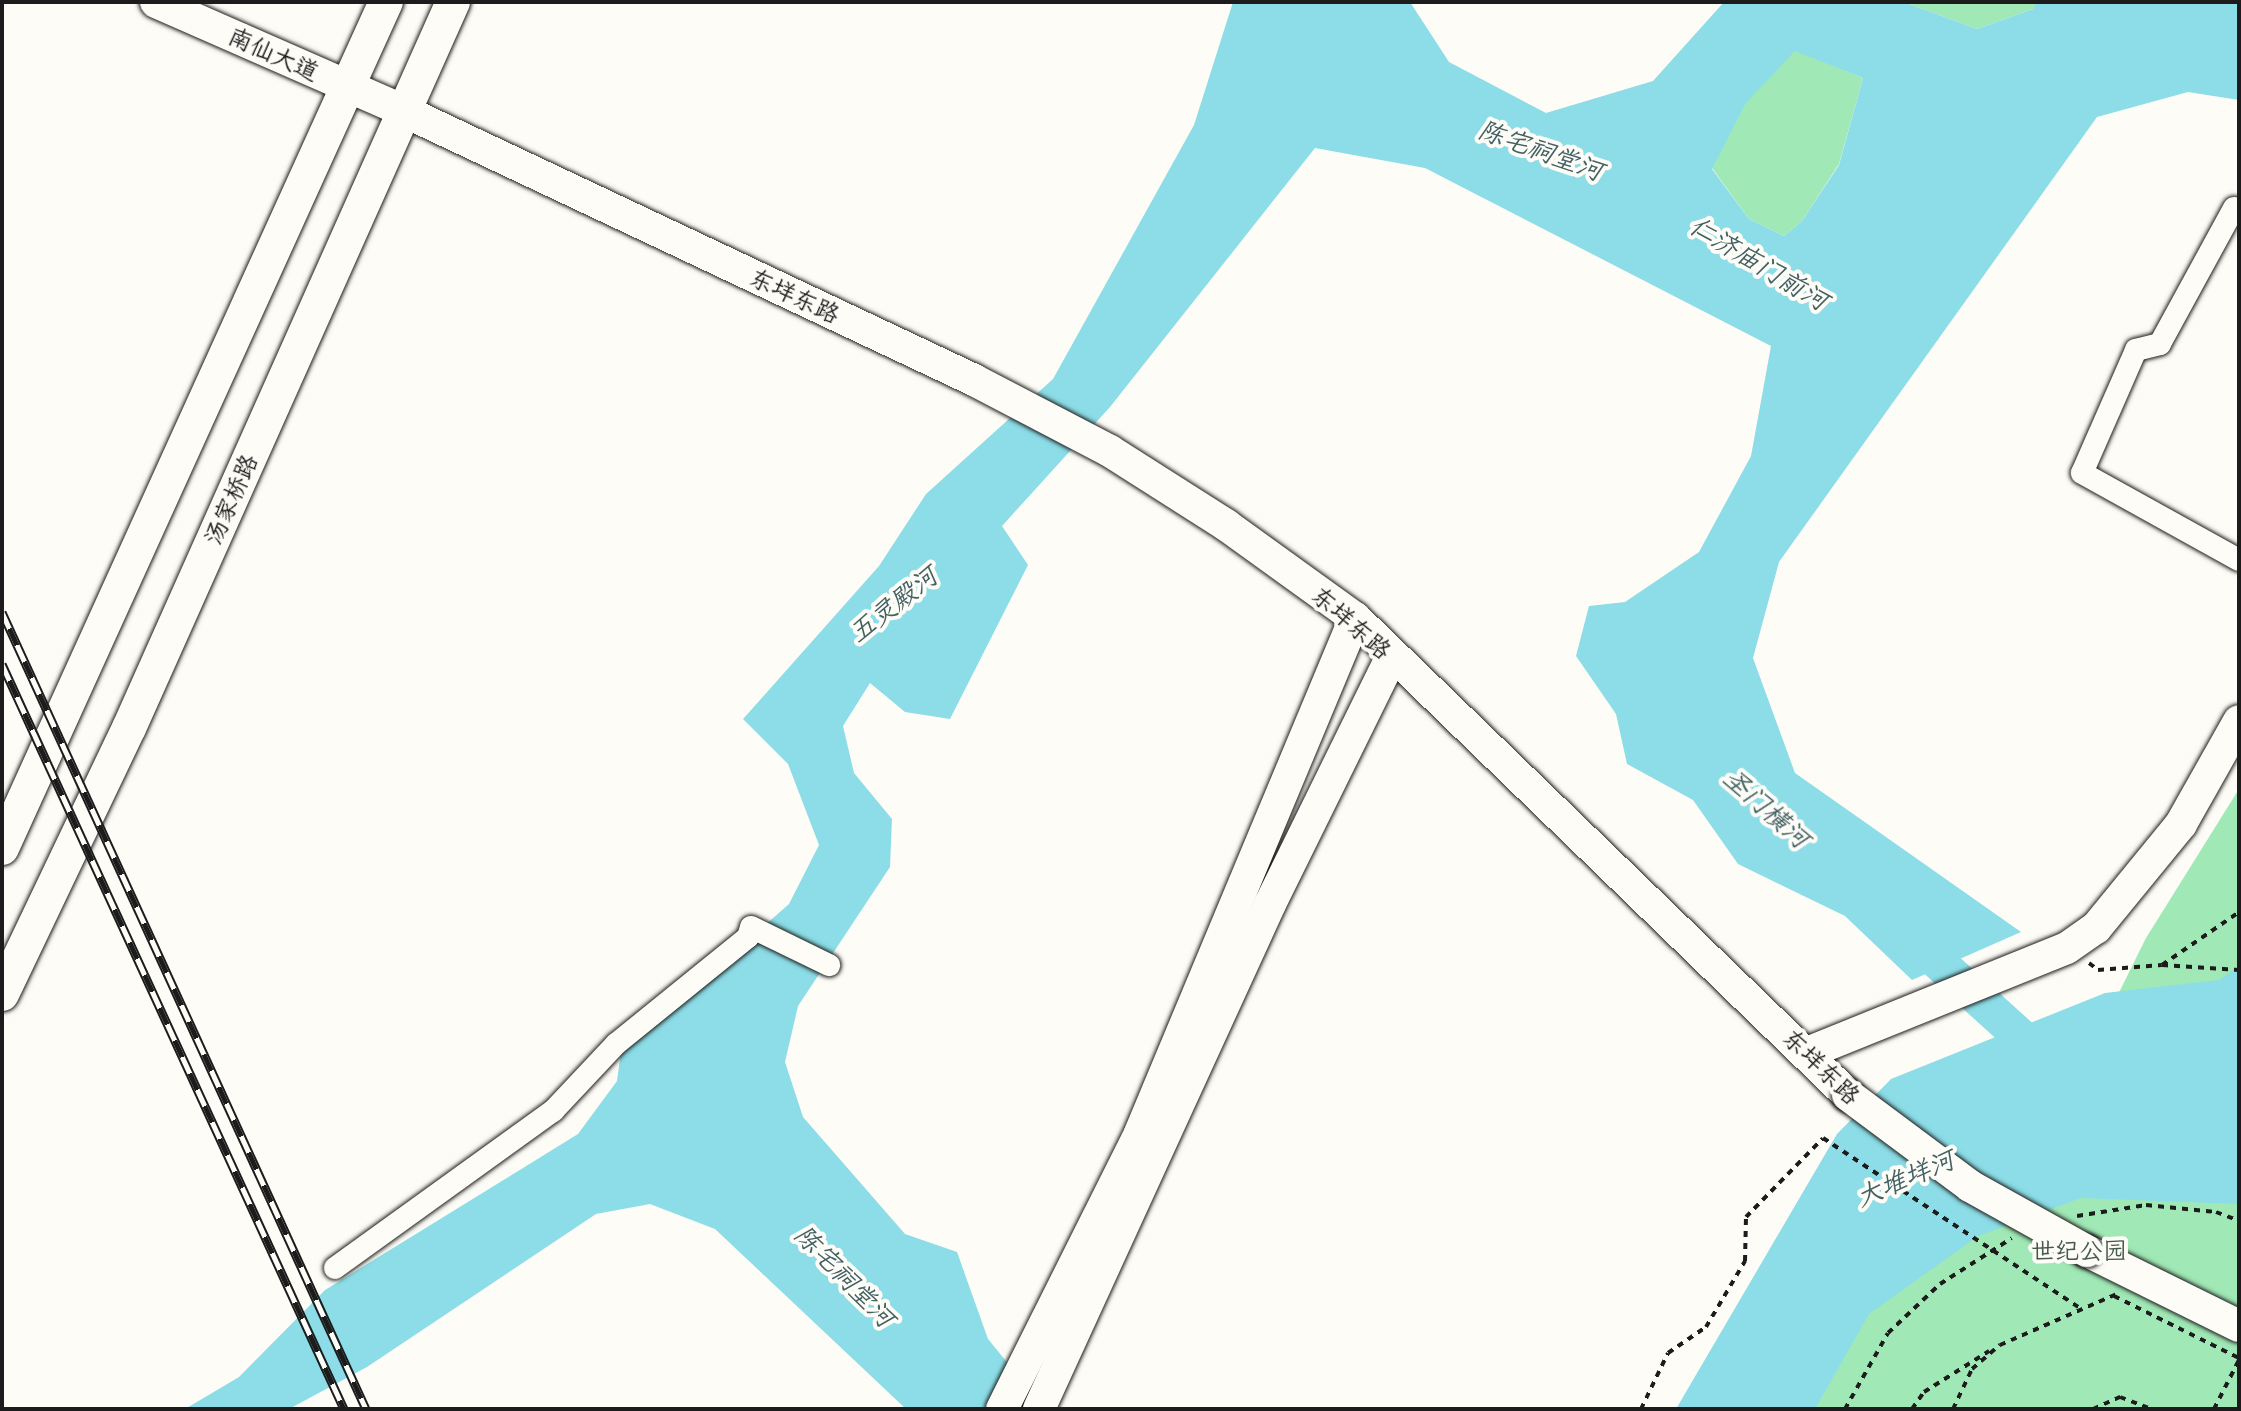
<!DOCTYPE html>
<html>
<head>
<meta charset="utf-8">
<style>
  body { margin:0 }
  #map { position:relative; width:2241px; height:1411px; overflow:hidden; background:#fdfcf7; font-family:Mali,"LXGW WenKai TC",sans-serif }
  div>[style] { position:absolute }
  .green>* { inset:0; background:#a0e8b5 }
  .water>* { inset:0; background:#8cdde7 }
  .river>* { height:36px; margin:-18px; padding:0 18px; transform-origin:18px; border-radius:18px; background:#8cdde7 }
  .path>* { height:4px; margin-top:-2px; transform-origin:0; background:repeating-linear-gradient(90deg,#1c1c1c 0 6px,transparent 0 12px) }
  .roads { filter:drop-shadow(0 0 2px #1c1c1c) drop-shadow(0 0 2px #1c1c1c) }
  .street>* { height:22px; margin:-11px; padding:0 11px; transform-origin:11px; border-radius:11px; background:#fdfcf7 }
  .secondary>* { height:32px; margin:-16px; padding:0 16px; transform-origin:16px; border-radius:16px; background:#fdfcf7 }
  .primary>* { height:34px; margin:-17px; padding:0 17px; transform-origin:17px; border-radius:17px; background:#fdfcf7 }
  .rail>* { height:9px; margin-top:-4.5px; transform-origin:0; background:repeating-linear-gradient(90deg,#fdfcf7 0 18px,#1c1c1c 0 36px); box-sizing:border-box; border-block:2px solid #1c1c1c }
  .bridges { filter:drop-shadow(0 0 2px #1c1c1c) drop-shadow(0 0 2px #1c1c1c) }
  .secondary-bridge>* { height:32px; margin:-16px; padding:0 16px; transform-origin:16px; border-radius:16px; background:#fdfcf7 }
  span { translate:-50% -50%; white-space:nowrap; text-align:center; line-height:1.15; -webkit-text-stroke:8px #fdfcf7; paint-order:stroke }
  .street-label { font-size:24px; color:#1c1c1c }
  .park-label { font-size:24px; color:#44594a }
  .water-label { font-size:26px; color:#436063; font-style:italic }
  .frame { position:absolute; inset:0; border:4px solid #1c1c1c; pointer-events:none }
</style>
</head>
<body>
<div id="map">
  <div class="green">
    <i style="clip-path:polygon(1904px 2px,2036px 2px,2033px 9px,1977px 29px)"></i>
    <i style="clip-path:polygon(1795px 50px,1863px 78px,1839px 164px,1802px 221px,1784px 236px,1749px 219px,1712px 168px,1746px 102px)"></i>
    <i style="clip-path:polygon(2239px 789px,2239px 1409px,1718px 1409px,2096px 1039px,2146px 938px)"></i>
  </div>
  <div class="water">
    <i style="clip-path:polygon(evenodd,1233px 2px,1410px 2px,1449px 62px,1546px 113px,1653px 81px,1724px 2px,1904px 2px,1977px 29px,2033px 9px,2036px 2px,2239px 2px,2239px 100px,2188px 92px,2097px 117px,1779px 562px,1753px 658px,1795px 773px,2021px 932px,1912px 980px,1845px 916px,1738px 864px,1693px 800px,1627px 764px,1616px 714px,1576px 656px,1589px 606px,1625px 602px,1699px 552px,1751px 456px,1771px 346px,1425px 168px,1315px 148px,1110px 407px,1002px 526px,1028px 565px,950px 719px,905px 712px,870px 683px,843px 726px,854px 773px,892px 819px,890px 867px,798px 1006px,785px 1062px,803px 1117px,905px 1234px,957px 1252px,988px 1339px,1045px 1409px,906px 1409px,715px 1229px,650px 1204px,596px 1214px,367px 1367px,289px 1409px,185px 1409px,239px 1377px,325px 1290px,578px 1134px,617px 1081px,621px 1051px,789px 904px,819px 845px,788px 764px,743px 719px,879px 566px,926px 494px,1053px 379px,1194px 125px,1233px 2px,1795px 51px,1863px 78px,1839px 165px,1802px 221px,1784px 236px,1749px 219px,1712px 169px,1746px 103px,1795px 51px)"></i>
    <i style="clip-path:polygon(2239px 966px,2239px 1204px,2081px 1198px,1978px 1236px,1869px 1314px,1815px 1409px,1676px 1409px,1837px 1134px,1891px 1079px,2105px 993px,2219px 980px)"></i>
  </div>
  <div class="river">
    <i style="left:1906px;top:933px;width:193px;rotate:42.1deg"></i>
  </div>
  <div class="path">
    <i style="left:2089px;top:963px;width:11px;rotate:38deg"></i>
    <i style="left:2098px;top:970px;width:64px;rotate:-4.5deg"></i>
    <i style="left:2162px;top:965px;width:93px;rotate:-34.5deg"></i>
    <i style="left:2162px;top:965px;width:77px;rotate:3.7deg"></i>
    <i style="left:2077px;top:1216px;width:70px;rotate:-9.1deg"></i>
    <i style="left:2146px;top:1205px;width:70px;rotate:5.7deg"></i>
    <i style="left:2216px;top:1212px;width:25px;rotate:21deg"></i>
    <i style="left:2114px;top:1296px;width:140px;rotate:26.4deg"></i>
    <i style="left:1641px;top:1409px;width:62px;rotate:-64.3deg"></i>
    <i style="left:1668px;top:1353px;width:46px;rotate:-34.4deg"></i>
    <i style="left:1706px;top:1327px;width:77px;rotate:-59.4deg"></i>
    <i style="left:1745px;top:1261px;width:44px;rotate:-88.7deg"></i>
    <i style="left:1746px;top:1217px;width:110px;rotate:-45.7deg"></i>
    <i style="left:1823px;top:1138px;width:310px;rotate:33.5deg"></i>
    <i style="left:1845px;top:1409px;width:87px;rotate:-60.5deg"></i>
    <i style="left:1888px;top:1333px;width:71px;rotate:-43.3deg"></i>
    <i style="left:1940px;top:1284px;width:85px;rotate:-32.6deg"></i>
    <i style="left:1912px;top:1409px;width:21px;rotate:-55deg"></i>
    <i style="left:1924px;top:1392px;width:77px;rotate:-32.2deg"></i>
    <i style="left:1953px;top:1409px;width:44px;rotate:-64.6deg"></i>
    <i style="left:1972px;top:1369px;width:37px;rotate:-41deg"></i>
    <i style="left:2000px;top:1345px;width:128px;rotate:-23.6deg"></i>
    <i style="left:2093px;top:1409px;width:30px;rotate:-24deg"></i>
    <i style="left:2120px;top:1397px;width:34px;rotate:21deg"></i>
    <i style="left:2214px;top:1409px;width:55px;rotate:-63deg"></i>
  </div>
  <div class="roads">
    <div class="street">
      <i style="left:2234px;top:208px;width:155px;rotate:118.6deg"></i>
      <i style="left:2160px;top:344px;width:25px;rotate:166deg"></i>
      <i style="left:2136px;top:350px;width:134px;rotate:113.7deg"></i>
      <i style="left:2082px;top:473px;width:179px;rotate:29deg"></i>
      <i style="left:335px;top:1268px;width:269px;rotate:-35.8deg"></i>
      <i style="left:553px;top:1111px;width:92px;rotate:-46.8deg"></i>
      <i style="left:616px;top:1044px;width:170px;rotate:-39deg"></i>
      <i style="left:748px;top:937px;width:10px;rotate:-73deg"></i>
      <i style="left:751px;top:927px;width:87px;rotate:26deg"></i>
    </div>
    <div class="secondary">
      <i style="left:156px;top:2px;width:273px;rotate:23.7deg"></i>
      <i style="left:406px;top:112px;width:628px;rotate:25.26deg"></i>
      <i style="left:974px;top:380px;width:153px;rotate:27.6deg"></i>
      <i style="left:1110px;top:451px;width:138px;rotate:32.5deg"></i>
      <i style="left:1226px;top:525px;width:159px;rotate:35.8deg"></i>
      <i style="left:1355px;top:618px;width:686px;rotate:44.06deg"></i>
      <i style="left:1807px;top:1053px;width:280px;rotate:-22deg"></i>
      <i style="left:2067px;top:948px;width:35px;rotate:-35deg"></i>
      <i style="left:2096px;top:928px;width:134px;rotate:-50.7deg"></i>
      <i style="left:2181px;top:824px;width:118px;rotate:-60.6deg"></i>
      <i style="left:2087px;top:1251px;width:169px;rotate:26.3deg"></i>
      <i style="left:1002px;top:1409px;width:309px;rotate:-63.4deg"></i>
      <i style="left:1140px;top:1133px;width:558px;rotate:-67.34deg"></i>
      <i style="left:1039px;top:1409px;width:555px;rotate:-65.42deg"></i>
      <i style="left:1270px;top:904px;width:276px;rotate:-63.8deg"></i>
    </div>
    <div class="primary">
      <i style="left:2px;top:848px;width:929px;rotate:-65.59deg"></i>
      <i style="left:2px;top:994px;width:295px;rotate:-64.5deg"></i>
      <i style="left:129px;top:728px;width:795px;rotate:-65.95deg"></i>
    </div>
  </div>
  <div class="rail">
    <i style="left:2px;top:612px;width:876px;rotate:65.45deg"></i>
    <i style="left:2px;top:664px;width:820px;rotate:65.34deg"></i>
  </div>
  <div class="bridges">
    <div class="secondary-bridge">
      <i style="left:1848px;top:1095px;width:152px;rotate:36.7deg"></i>
      <i style="left:1970px;top:1186px;width:134px;rotate:29.1deg"></i>
    </div>
  </div>
  <div class="street-label">
    <span style="left:274px;top:53px;rotate:24deg">南仙大道</span>
    <span style="left:795px;top:295px;rotate:25deg">东垟东路</span>
    <span style="left:230px;top:499px;rotate:-66deg">汤家桥路</span>
    <span style="left:1352px;top:622px;rotate:41deg">东垟东路</span>
    <span style="left:1822px;top:1066px;rotate:44deg">东垟东路</span>
  </div>
  <div class="park-label">
    <span style="left:2079px;top:1250px">世纪公园</span>
  </div>
  <div class="water-label">
    <span style="left:1541px;top:150px;rotate:20deg">陈宅祠堂河</span>
    <span style="left:1759px;top:263px;rotate:31deg">仁济庙门前河</span>
    <span style="left:893px;top:604px;rotate:-38deg">五灵殿河</span>
    <span style="left:1767px;top:808px;rotate:42deg">圣门横河</span>
    <span style="left:1905px;top:1178px;rotate:-23deg">大堆垟河</span>
    <span style="left:845px;top:1276px;rotate:46deg">陈宅祠堂河</span>
  </div>
  <div class="frame"></div>
</div>
</body>
</html>
